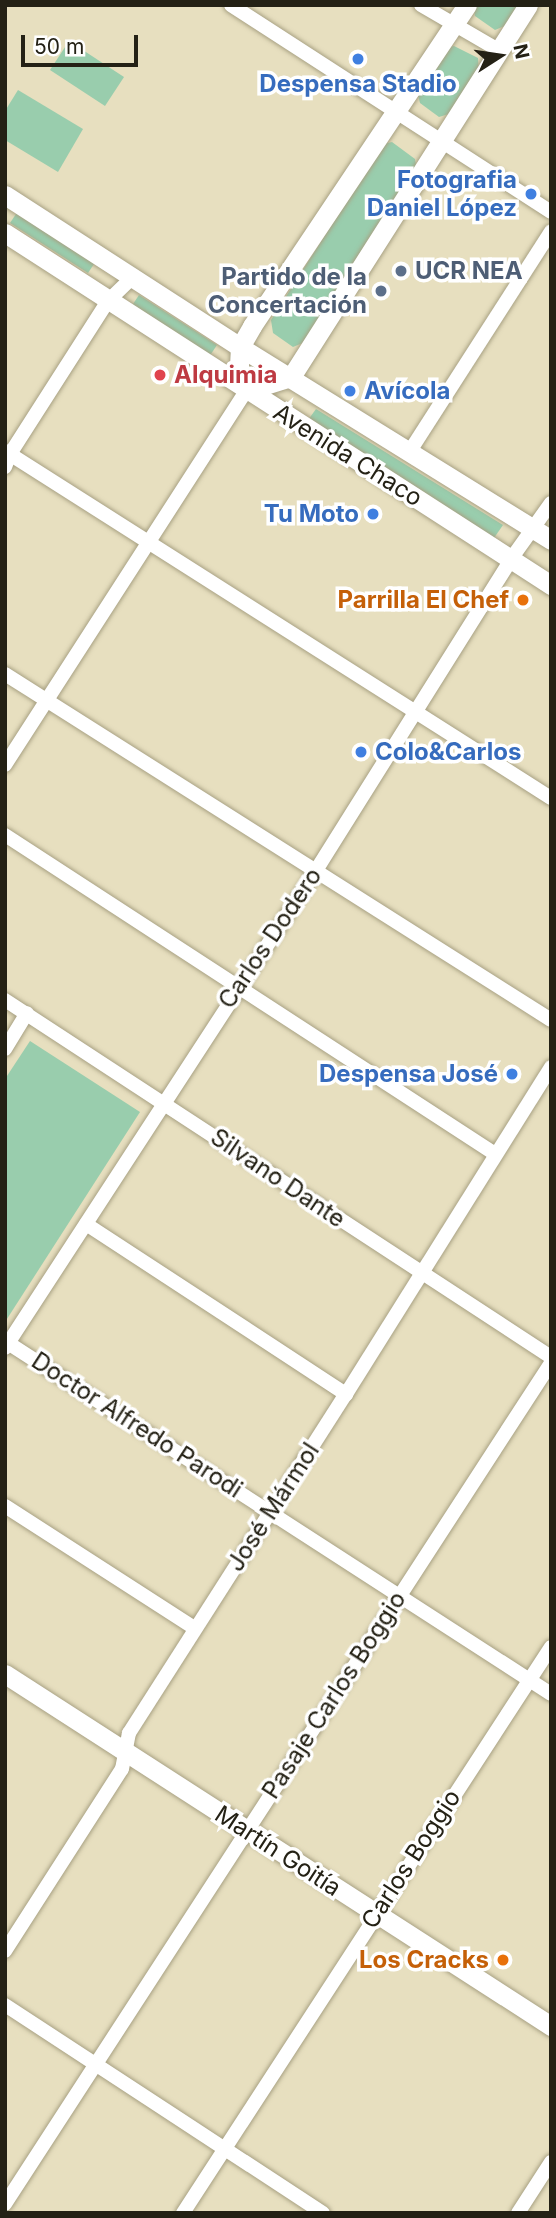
<!DOCTYPE html>
<html>
<head>
<meta charset="utf-8">
<style>
  body { margin:0 }
  #map { position:relative; width:556px; height:2218px; overflow:hidden; background:#e7dfbf; font-family:Inter,sans-serif }
  div>[style] { position:absolute }
  .green>* { inset:0; background:#99cdad }
  .roads { filter:drop-shadow(0 0 2px #a8a183) drop-shadow(0 0 2px #a8a183) }
  .street>* { height:14px; margin:-7px; padding:0 7px; transform-origin:7px; border-radius:7px; background:#fff }
  .secondary>* { height:19px; margin:-9.5px; padding:0 9.5px; transform-origin:9.5px; border-radius:9.5px; background:#fff }
  .dots>* { width:19px; height:19px; translate:-50% -50%; box-sizing:border-box; border:4px solid #fff; border-radius:50% }
  span { translate:-50% -50%; white-space:nowrap; text-align:center; line-height:1.15; -webkit-text-stroke:7px #fff; paint-order:stroke }
  .shop-label { font-size:24px; color:#366cbe; font-weight:700 }
  .right { translate:-100% -50%; text-align:right }
  .left { translate:0 -50%; text-align:left }
  .service-label { font-size:24px; color:#4e5e75; font-weight:700 }
  .health-label { font-size:24px; color:#be3a42; font-weight:700 }
  .street-label { font-size:24px; color:#242115 }
  .food-label { font-size:24px; color:#c56008; font-weight:700 }
  .frame { position:absolute; inset:0; border:7px solid #242115; pointer-events:none }
  .north { position:absolute; left:465px; top:21px; width:70px; height:70px; -webkit-text-stroke:5px #fff; paint-order:stroke; rotate:78deg; font-size:19px; font-weight:700; line-height:28px; text-align:center; color:#242115 }
  .north::after { content:''; display:block; margin:auto; width:24px; height:32px; background:#242115; clip-path:polygon(50% 0,100% 100%,50% 72%,0 100%) }
  .scale { position:absolute; left:21px; top:35px; width:117px; height:32px; box-sizing:border-box; border:4px solid #242115; border-top:0; padding-left:9px; font-size:21px; line-height:24px; white-space:nowrap; color:#242115; -webkit-text-stroke:5px #fff; paint-order:stroke }
</style>
</head>
<body>
<div id="map">
  <div class="green">
    <i style="clip-path:polygon(473px 5px,521px 5px,507px 25px,495px 30px,475px 16px)"></i>
    <i style="clip-path:polygon(69px 41px,124px 77px,105px 106px,50px 70px)"></i>
    <i style="clip-path:polygon(454px 46px,478px 58px,479px 74px,452px 113px,439px 117px,420px 103px,417px 91px,445px 48px)"></i>
    <i style="clip-path:polygon(18px 90px,83px 129px,58px 172px,5px 140px,5px 111px)"></i>
    <i style="clip-path:polygon(392px 142px,415px 159px,417px 171px,305px 342px,293px 347px,273px 333px,271px 320px,383px 144px)"></i>
    <i style="clip-path:polygon(18px 211px,96px 261px,88px 273px,10px 223px)"></i>
    <i style="clip-path:polygon(139px 295px,217px 345px,209px 357px,131px 307px)"></i>
    <i style="clip-path:polygon(316px 409px,503px 525px,494px 538px,308px 420px)"></i>
    <i style="clip-path:polygon(30px 1041px,140px 1112px,5px 1322px,5px 1079px)"></i>
  </div>
  <div class="roads">
    <div class="street">
      <i style="left:231px;top:5px;width:381px;rotate:32.9deg"></i>
      <i style="left:421px;top:5px;width:91px;rotate:30.2deg"></i>
      <i style="left:5px;top:451px;width:647px;rotate:32.44deg"></i>
      <i style="left:410px;top:451px;width:261px;rotate:-57.3deg"></i>
      <i style="left:5px;top:467px;width:14px;rotate:-69deg"></i>
      <i style="left:10px;top:454px;width:182px;rotate:-57.4deg"></i>
      <i style="left:108px;top:301px;width:36px;rotate:-44deg"></i>
      <i style="left:5px;top:674px;width:646px;rotate:32.36deg"></i>
      <i style="left:5px;top:765px;width:445px;rotate:-57.2deg"></i>
      <i style="left:5px;top:835px;width:585px;rotate:33.06deg"></i>
      <i style="left:5px;top:1000px;width:652px;rotate:33.18deg"></i>
      <i style="left:5px;top:1049px;width:42px;rotate:-58.6deg"></i>
      <i style="left:86px;top:1224px;width:311px;rotate:33.2deg"></i>
      <i style="left:5px;top:1341px;width:650px;rotate:32.88deg"></i>
      <i style="left:5px;top:1348px;width:568px;rotate:-56.93deg"></i>
      <i style="left:315px;top:872px;width:369px;rotate:-57.9deg"></i>
      <i style="left:511px;top:559px;width:69px;rotate:-54.5deg"></i>
      <i style="left:5px;top:1506px;width:225px;rotate:32.8deg"></i>
      <i style="left:5px;top:1951px;width:216px;rotate:-57.3deg"></i>
      <i style="left:122px;top:1769px;width:37px;rotate:-79deg"></i>
      <i style="left:129px;top:1733px;width:403px;rotate:-57.4deg"></i>
      <i style="left:346px;top:1394px;width:386px;rotate:-57.9deg"></i>
      <i style="left:5px;top:2005px;width:380px;rotate:33.2deg"></i>
      <i style="left:5px;top:2204px;width:1003px;rotate:-57.01deg"></i>
      <i style="left:183px;top:2213px;width:675px;rotate:-56.97deg"></i>
      <i style="left:518px;top:2213px;width:61px;rotate:-57.1deg"></i>
    </div>
    <div class="secondary">
      <i style="left:5px;top:195px;width:280px;rotate:32.9deg"></i>
      <i style="left:240px;top:347px;width:366px;rotate:31.8deg"></i>
      <i style="left:5px;top:233px;width:650px;rotate:32.81deg"></i>
      <i style="left:246px;top:391px;width:47px;rotate:-17.3deg"></i>
      <i style="left:291px;top:377px;width:441px;rotate:-57.5deg"></i>
      <i style="left:246px;top:391px;width:26px;rotate:-106deg"></i>
      <i style="left:239px;top:366px;width:19px;rotate:-87deg"></i>
      <i style="left:240px;top:347px;width:24px;rotate:-60deg"></i>
      <i style="left:252px;top:326px;width:386px;rotate:-56.2deg"></i>
      <i style="left:5px;top:1674px;width:650px;rotate:32.81deg"></i>
    </div>
  </div>
  <div class="dots">
    <i style="left:358px;top:59px;background:#3f7fe0"></i>
    <i style="left:531px;top:194px;background:#3f7fe0"></i>
    <i style="left:401px;top:271px;background:#5c6f8a"></i>
    <i style="left:381px;top:291px;background:#5c6f8a"></i>
    <i style="left:160px;top:375px;background:#e0444e"></i>
    <i style="left:350px;top:391px;background:#3f7fe0"></i>
    <i style="left:373px;top:514px;background:#3f7fe0"></i>
    <i style="left:523px;top:600px;background:#e8710a"></i>
    <i style="left:361px;top:752px;background:#3f7fe0"></i>
    <i style="left:512px;top:1074px;background:#3f7fe0"></i>
    <i style="left:503px;top:1960px;background:#e8710a"></i>
  </div>
  <div class="shop-label">
    <span style="left:358px;top:84px">Despensa Stadio</span>
    <span class="right" style="left:517px;top:194px">Fotografia<br>Daniel López</span>
    <span class="left" style="left:364px;top:391px">Avícola</span>
    <span class="right" style="left:359px;top:514px">Tu Moto</span>
    <span class="left" style="left:375px;top:752px">Colo&amp;Carlos</span>
    <span class="right" style="left:498px;top:1074px">Despensa José</span>
  </div>
  <div class="service-label">
    <span class="left" style="left:415px;top:271px">UCR NEA</span>
    <span class="right" style="left:367px;top:291px">Partido de la<br>Concertación</span>
  </div>
  <div class="health-label">
    <span class="left" style="left:174px;top:375px">Alquimia</span>
  </div>
  <div class="street-label">
    <span style="left:348px;top:455px;rotate:32deg">Avenida Chaco</span>
    <span style="left:270px;top:938px;rotate:-56deg">Carlos Dodero</span>
    <span style="left:278px;top:1178px;rotate:34deg">Silvano Dante</span>
    <span style="left:137px;top:1425px;rotate:33deg">Doctor Alfredo Parodi</span>
    <span style="left:273px;top:1507px;rotate:-57deg">José Mármol</span>
    <span style="left:334px;top:1695px;rotate:-57deg">Pasaje Carlos Boggio</span>
    <span style="left:278px;top:1851px;rotate:33deg">Martín Goitía</span>
    <span style="left:411px;top:1859px;rotate:-57deg">Carlos Boggio</span>
  </div>
  <div class="food-label">
    <span class="right" style="left:509px;top:600px">Parrilla El Chef</span>
    <span class="right" style="left:489px;top:1960px">Los Cracks</span>
  </div>
  <div class="frame"></div>
  <div class="north">N</div>
  <div class="scale">50 m</div>
</div>
</body>
</html>
